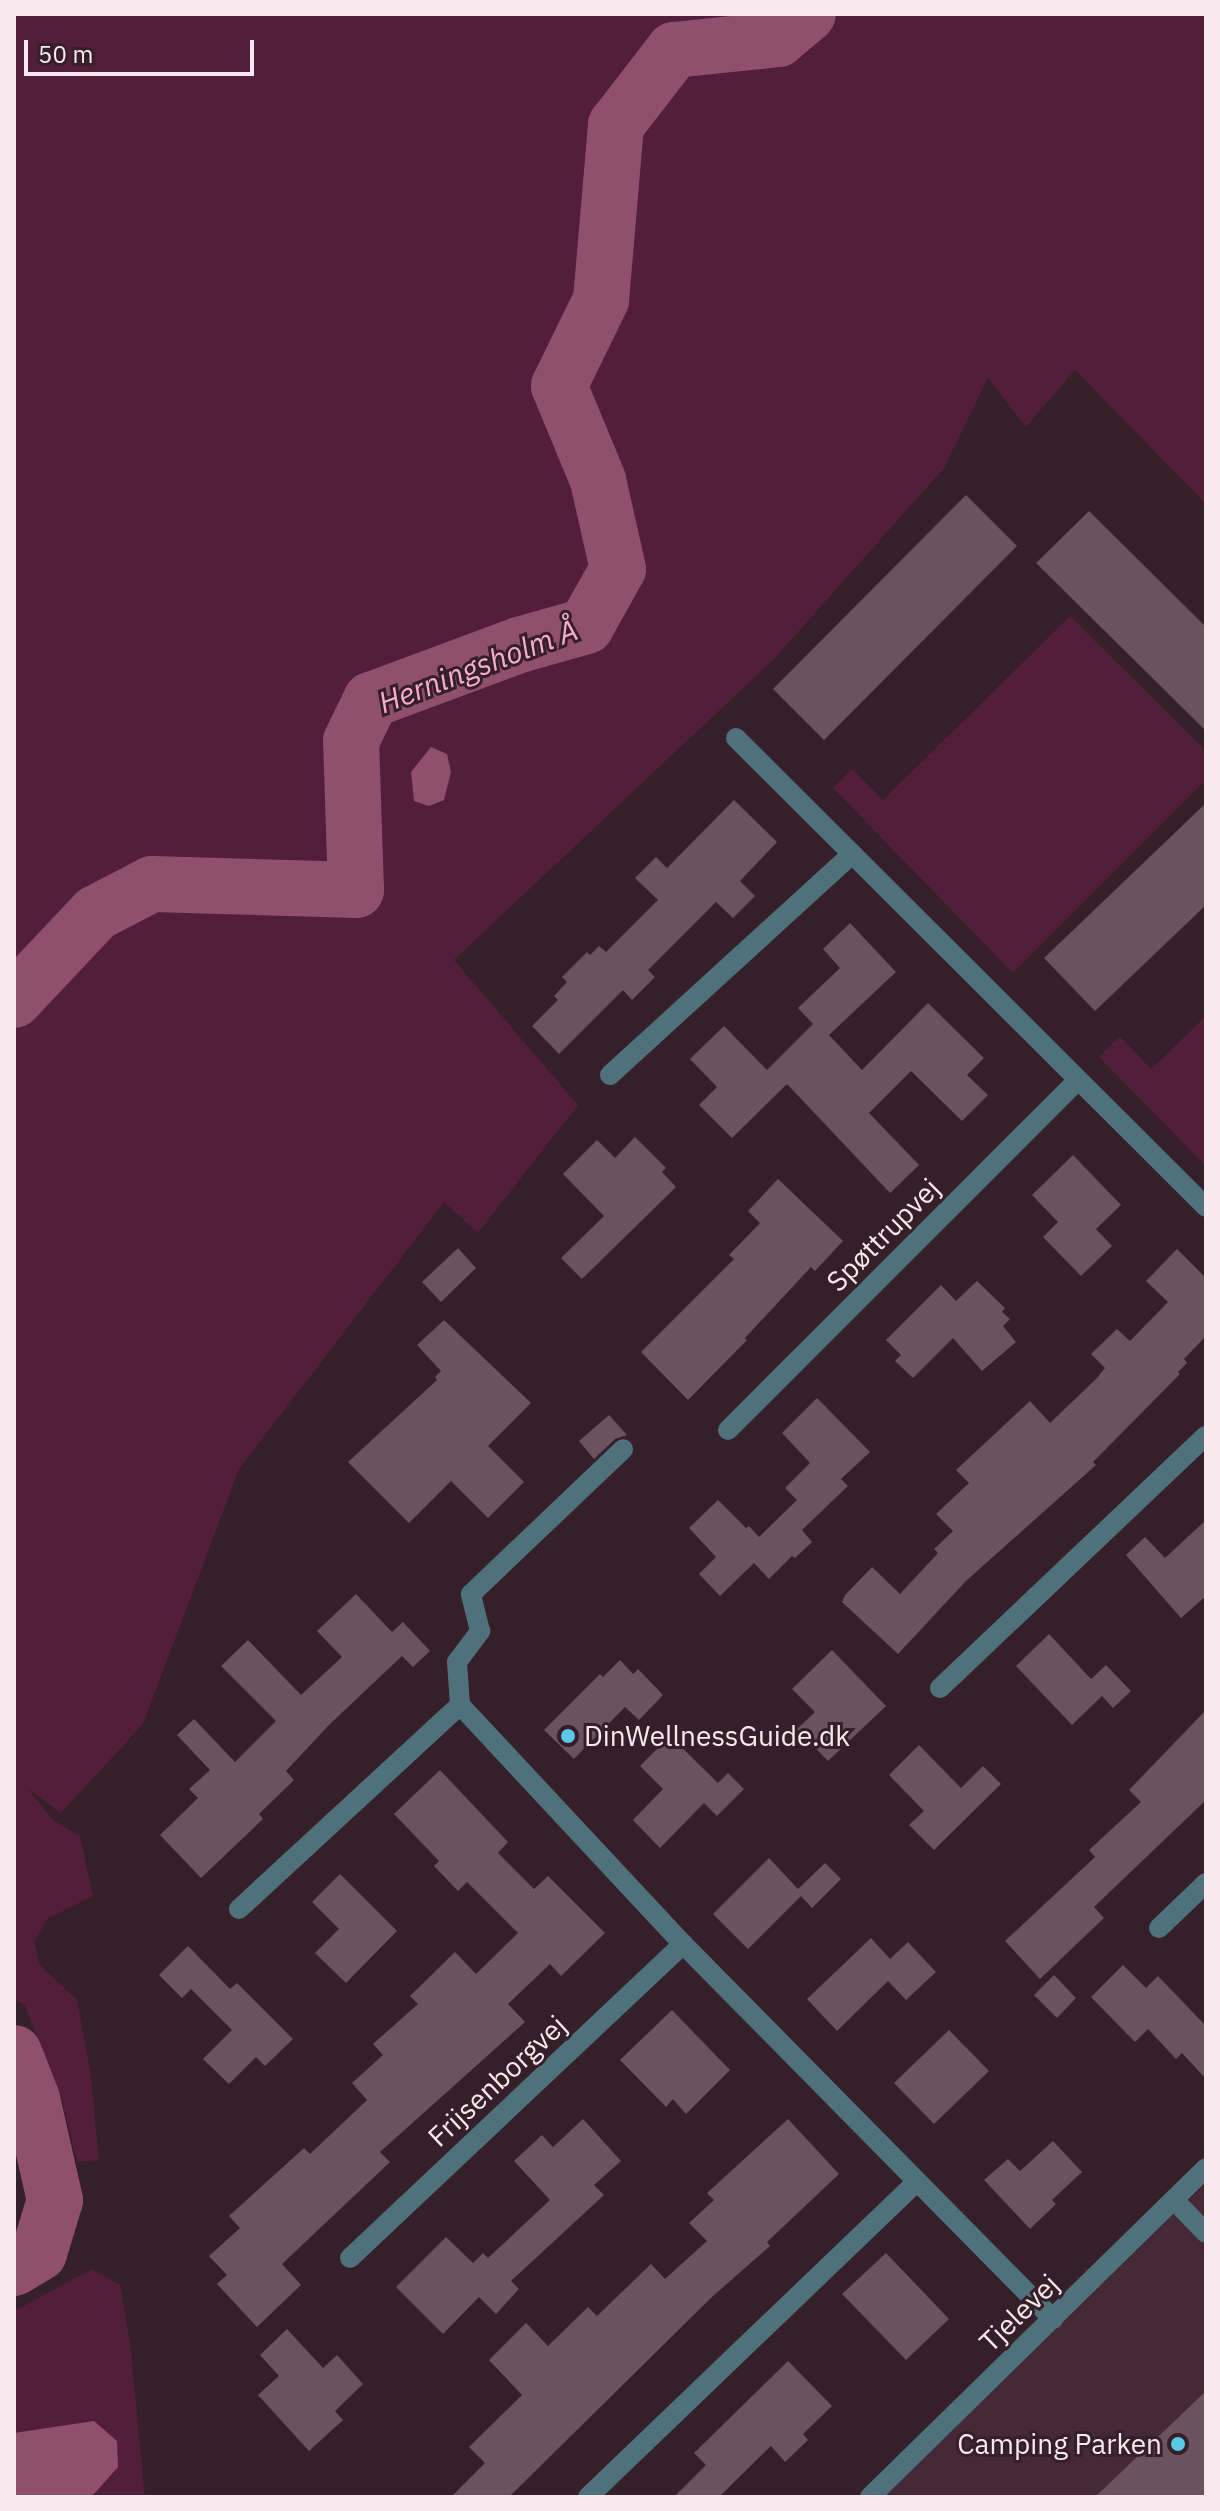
<!DOCTYPE html>
<html>
<head>
<meta charset="utf-8">
<style>
  body { margin:0 }
  #map { position:relative; width:1220px; height:2511px; overflow:hidden; background:#351f29; font-family:"IBM Plex Sans",sans-serif }
  div>[style] { position:absolute }
  .built>* { inset:0; background:#452936 }
  .green>* { inset:0; background:#531e39 }
  .water>* { inset:0; background:#8f4f6d }
  .river>* { height:56px; margin:-28px; padding:0 28px; transform-origin:28px; border-radius:28px; background:#8f4f6d }
  .building>* { inset:0; background:#6b525c }
  .minor>* { height:20px; margin:-10px; padding:0 10px; transform-origin:10px; border-radius:10px; background:#4f717b }
  .dots>* { width:22px; height:22px; translate:-50% -50%; box-sizing:border-box; border:4px solid #351f29; border-radius:50% }
  span { translate:-50% -50%; white-space:nowrap; text-align:center; line-height:1.15; -webkit-text-stroke:6px #351f29; paint-order:stroke }
  .street-label { font-size:28px; color:#f8e9ef }
  .poi-label { font-size:28px; color:#f8e9ef }
  .left { translate:0 -50%; text-align:left }
  .right { translate:-100% -50%; text-align:right }
  .water-label { font-size:30px; color:#f9acce; font-style:italic }
  .frame { position:absolute; inset:0; border:16px solid #f8e9ef; pointer-events:none }
  .scale { position:absolute; left:24px; top:40px; width:230px; height:36px; box-sizing:border-box; border:4px solid #f8e9ef; border-top:0; padding-left:10px; font-size:24px; line-height:28px; white-space:nowrap; color:#f8e9ef; -webkit-text-stroke:6px #351f29; paint-order:stroke }
</style>
</head>
<body>
<div id="map">
  <div class="built">
    <i style="clip-path:polygon(1206px 2184px,1206px 2497px,884px 2497px,1163px 2225px)"></i>
  </div>
  <div class="green">
    <i style="clip-path:polygon(14px 14px,1206px 14px,1206px 504px,1075px 370px,1026px 427px,988px 378px,944px 468px,774px 659px,454px 960px,578px 1105px,478px 1233px,444px 1202px,239px 1469px,143px 1724px,61px 1813px,28px 1789px,53px 1820px,80px 1836px,93px 1896px,47px 1919px,34px 1942px,40px 1965px,77px 2000px,91px 2077px,99px 2160px,77px 2162px,63px 2104px,25px 2006px,14px 1998px)"></i>
    <i style="clip-path:polygon(1070px 616px,1206px 751px,1206px 780px,1013px 973px,833px 788px,852px 769px,883px 800px)"></i>
    <i style="clip-path:polygon(1206px 1016px,1206px 1166px,1099px 1057px,1120px 1036px,1151px 1069px)"></i>
    <i style="clip-path:polygon(92px 2269px,120px 2285px,130px 2343px,145px 2497px,88px 2497px,94px 2494px,20px 2433px,14px 2433px,14px 2311px)"></i>
  </div>
  <div class="water">
    <i style="clip-path:polygon(431px 747px,447px 754px,451px 772px,444px 800px,429px 806px,414px 801px,411px 772px)"></i>
    <i style="clip-path:polygon(94px 2421px,117px 2441px,118px 2467px,94px 2494px,88px 2497px,14px 2497px,14px 2433px)"></i>
  </div>
  <div class="river">
    <i style="left:14px;top:1000px;width:120px;rotate:-46.7deg"></i>
    <i style="left:96px;top:913px;width:63px;rotate:-27.4deg"></i>
    <i style="left:152px;top:884px;width:204px;rotate:1.7deg"></i>
    <i style="left:356px;top:890px;width:149px;rotate:-91.9deg"></i>
    <i style="left:351px;top:741px;width:46px;rotate:-64deg"></i>
    <i style="left:371px;top:700px;width:158px;rotate:-20.4deg"></i>
    <i style="left:519px;top:645px;width:70px;rotate:-15.8deg"></i>
    <i style="left:586px;top:626px;width:65px;rotate:-60.7deg"></i>
    <i style="left:618px;top:569px;width:91px;rotate:-102.7deg"></i>
    <i style="left:598px;top:480px;width:102px;rotate:-112.5deg"></i>
    <i style="left:559px;top:386px;width:96px;rotate:-64deg"></i>
    <i style="left:601px;top:300px;width:176px;rotate:-85.1deg"></i>
    <i style="left:616px;top:125px;width:95px;rotate:-52.3deg"></i>
    <i style="left:674px;top:50px;width:105px;rotate:-6deg"></i>
    <i style="left:778px;top:39px;width:39px;rotate:-40deg"></i>
    <i style="left:14px;top:2053px;width:49px;rotate:68.6deg"></i>
    <i style="left:32px;top:2099px;width:104px;rotate:77.2deg"></i>
    <i style="left:55px;top:2200px;width:55px;rotate:106.8deg"></i>
    <i style="left:39px;top:2253px;width:29px;rotate:149deg"></i>
  </div>
  <div class="building">
    <i style="clip-path:polygon(966px 495px,1017px 546px,824px 740px,773px 689px)"></i>
    <i style="clip-path:polygon(1089px 511px,1206px 627px,1206px 731px,1036px 563px)"></i>
    <i style="clip-path:polygon(734px 800px,777px 842px,740px 881px,755px 896px,733px 918px,716px 902px,648px 970px,655px 977px,632px 1000px,623px 990px,559px 1054px,532px 1026px,558px 1000px,554px 996px,567px 982px,562px 977px,587px 952px,590px 955px,599px 946px,606px 952px,658px 900px,635px 878px,656px 857px,667px 868px)"></i>
    <i style="clip-path:polygon(1206px 803px,1206px 905px,1095px 1011px,1044px 958px)"></i>
    <i style="clip-path:polygon(850px 923px,896px 972px,829px 1035px,862px 1070px,928px 1003px,984px 1058px,967px 1075px,988px 1095px,962px 1121px,911px 1071px,869px 1113px,919px 1165px,890px 1193px,787px 1084px,732px 1138px,699px 1105px,717px 1087px,690px 1059px,724px 1026px,767px 1070px,813px 1024px,798px 1008px,840px 968px,823px 949px)"></i>
    <i style="clip-path:polygon(635px 1137px,666px 1168px,662px 1172px,676px 1187px,582px 1279px,561px 1258px,604px 1216px,563px 1174px,597px 1140px,615px 1158px)"></i>
    <i style="clip-path:polygon(1073px 1155px,1121px 1205px,1096px 1229px,1112px 1246px,1081px 1276px,1043px 1237px,1058px 1222px,1032px 1195px)"></i>
    <i style="clip-path:polygon(778px 1179px,843px 1241px,815px 1271px,811px 1267px,745px 1338px,747px 1340px,688px 1400px,641px 1352px,734px 1259px,729px 1255px,760px 1223px,748px 1211px)"></i>
    <i style="clip-path:polygon(458px 1248px,476px 1268px,441px 1302px,422px 1282px)"></i>
    <i style="clip-path:polygon(1177px 1249px,1206px 1278px,1206px 1336px,1184px 1359px,1187px 1363px,1178px 1372px,1180px 1374px,1093px 1462px,1096px 1465px,966px 1581px,898px 1654px,842px 1602px,845px 1595px,872px 1567px,900px 1594px,938px 1553px,934px 1549px,953px 1531px,936px 1514px,969px 1483px,956px 1470px,1030px 1401px,1050px 1423px,1096px 1379px,1105px 1368px,1091px 1354px,1117px 1329px,1130px 1341px,1168px 1302px,1146px 1281px)"></i>
    <i style="clip-path:polygon(977px 1281px,1005px 1308px,1002px 1312px,1010px 1319px,1003px 1326px,1016px 1342px,982px 1371px,953px 1338px,913px 1378px,895px 1361px,901px 1355px,886px 1340px,941px 1285px,956px 1301px)"></i>
    <i style="clip-path:polygon(444px 1320px,531px 1403px,488px 1446px,524px 1482px,488px 1518px,451px 1481px,409px 1523px,348px 1462px,437px 1380px,435px 1377px,441px 1371px,417px 1345px)"></i>
    <i style="clip-path:polygon(817px 1398px,870px 1452px,841px 1479px,848px 1486px,802px 1530px,812px 1542px,795px 1558px,792px 1556px,769px 1579px,754px 1563px,720px 1596px,699px 1574px,716px 1557px,689px 1528px,718px 1500px,746px 1528px,749px 1526px,759px 1537px,797px 1500px,785px 1488px,810px 1463px,782px 1433px)"></i>
    <i style="clip-path:polygon(609px 1415px,627px 1435px,615px 1439px,594px 1459px,579px 1441px)"></i>
    <i style="clip-path:polygon(1206px 1520px,1206px 1596px,1181px 1618px,1126px 1555px,1145px 1537px,1165px 1558px)"></i>
    <i style="clip-path:polygon(356px 1594px,392px 1632px,403px 1622px,430px 1651px,413px 1667px,402px 1656px,330px 1724px,286px 1771px,294px 1780px,259px 1814px,263px 1819px,201px 1878px,160px 1835px,198px 1798px,189px 1789px,210px 1770px,177px 1735px,194px 1719px,235px 1762px,276px 1721px,221px 1666px,248px 1640px,301px 1695px,342px 1657px,317px 1631px)"></i>
    <i style="clip-path:polygon(1049px 1634px,1091px 1679px,1106px 1665px,1131px 1691px,1113px 1708px,1102px 1696px,1072px 1725px,1016px 1666px)"></i>
    <i style="clip-path:polygon(832px 1650px,886px 1706px,828px 1761px,797px 1729px,815px 1712px,792px 1689px)"></i>
    <i style="clip-path:polygon(620px 1660px,633px 1674px,638px 1669px,663px 1695px,639px 1720px,625px 1707px,574px 1759px,544px 1730px,600px 1674px,603px 1677px)"></i>
    <i style="clip-path:polygon(1206px 1710px,1206px 1800px,1094px 1907px,1104px 1918px,1040px 1979px,1005px 1941px,1095px 1857px,1089px 1850px,1141px 1802px,1129px 1790px)"></i>
    <i style="clip-path:polygon(670px 1736px,718px 1783px,728px 1773px,744px 1789px,717px 1816px,704px 1803px,660px 1848px,633px 1820px,663px 1789px,640px 1766px)"></i>
    <i style="clip-path:polygon(919px 1745px,961px 1788px,983px 1766px,1001px 1784px,934px 1850px,909px 1825px,924px 1811px,889px 1775px)"></i>
    <i style="clip-path:polygon(440px 1770px,508px 1842px,498px 1853px,534px 1889px,548px 1876px,605px 1933px,561px 1976px,550px 1964px,508px 2004px,525px 2022px,380px 2152px,390px 2162px,282px 2264px,301px 2285px,257px 2327px,217px 2284px,227px 2275px,209px 2256px,240px 2228px,229px 2216px,304px 2148px,310px 2154px,367px 2100px,352px 2083px,383px 2055px,373px 2044px,418px 2004px,410px 1996px,455px 1952px,476px 1974px,518px 1933px,467px 1882px,458px 1891px,434px 1866px,439px 1861px,394px 1814px)"></i>
    <i style="clip-path:polygon(769px 1858px,798px 1889px,825px 1863px,841px 1879px,812px 1908px,801px 1896px,748px 1949px,713px 1914px)"></i>
    <i style="clip-path:polygon(340px 1874px,397px 1931px,346px 1983px,315px 1953px,339px 1929px,312px 1902px)"></i>
    <i style="clip-path:polygon(871px 1938px,890px 1959px,908px 1942px,936px 1972px,906px 2000px,888px 1981px,837px 2031px,807px 1999px)"></i>
    <i style="clip-path:polygon(188px 1946px,230px 1989px,237px 1983px,293px 2039px,265px 2066px,256px 2057px,229px 2084px,203px 2059px,232px 2030px,191px 1989px,182px 1998px,159px 1975px)"></i>
    <i style="clip-path:polygon(1123px 1965px,1146px 1988px,1158px 1976px,1206px 2026px,1206px 2079px,1182px 2053px,1176px 2059px,1148px 2029px,1135px 2042px,1091px 1997px)"></i>
    <i style="clip-path:polygon(1054px 1975px,1076px 1998px,1057px 2018px,1034px 1995px)"></i>
    <i style="clip-path:polygon(672px 2010px,730px 2070px,686px 2114px,673px 2099px,666px 2107px,620px 2060px)"></i>
    <i style="clip-path:polygon(949px 2030px,989px 2071px,934px 2124px,894px 2083px)"></i>
    <i style="clip-path:polygon(583px 2119px,621px 2161px,594px 2185px,604px 2195px,511px 2281px,519px 2289px,496px 2314px,479px 2297px,443px 2334px,396px 2287px,446px 2237px,473px 2263px,483px 2253px,488px 2258px,550px 2200px,514px 2161px,542px 2135px,553px 2147px)"></i>
    <i style="clip-path:polygon(788px 2119px,839px 2174px,767px 2242px,770px 2246px,713px 2296px,509px 2497px,451px 2497px,485px 2463px,469px 2447px,522px 2395px,489px 2360px,526px 2323px,548px 2346px,588px 2307px,597px 2316px,651px 2264px,665px 2279px,707px 2241px,689px 2223px,714px 2200px,707px 2193px)"></i>
    <i style="clip-path:polygon(1053px 2141px,1082px 2172px,1052px 2200px,1056px 2204px,1030px 2229px,984px 2180px,1008px 2159px,1020px 2171px)"></i>
    <i style="clip-path:polygon(886px 2253px,949px 2319px,906px 2360px,842px 2294px)"></i>
    <i style="clip-path:polygon(287px 2329px,323px 2368px,337px 2355px,363px 2384px,335px 2411px,343px 2420px,309px 2451px,258px 2395px,279px 2376px,260px 2355px)"></i>
    <i style="clip-path:polygon(788px 2361px,832px 2406px,803px 2434px,808px 2440px,785px 2462px,771px 2446px,719px 2497px,674px 2497px,706px 2465px,694px 2453px)"></i>
    <i style="clip-path:polygon(1206px 2391px,1206px 2497px,1095px 2497px)"></i>
  </div>
  <div class="minor">
    <i style="left:736px;top:738px;width:664px;rotate:44.94deg"></i>
    <i style="left:610px;top:1075px;width:328px;rotate:-42.4deg"></i>
    <i style="left:728px;top:1430px;width:495px;rotate:-45deg"></i>
    <i style="left:940px;top:1688px;width:366px;rotate:-43.5deg"></i>
    <i style="left:460px;top:1705px;width:43px;rotate:-94deg"></i>
    <i style="left:457px;top:1662px;width:39px;rotate:-53deg"></i>
    <i style="left:480px;top:1631px;width:38px;rotate:-104deg"></i>
    <i style="left:471px;top:1594px;width:210px;rotate:-43.6deg"></i>
    <i style="left:239px;top:1909px;width:301px;rotate:-42.7deg"></i>
    <i style="left:460px;top:1705px;width:327px;rotate:47deg"></i>
    <i style="left:683px;top:1944px;width:527px;rotate:45.38deg"></i>
    <i style="left:1159px;top:1928px;width:65px;rotate:-43.8deg"></i>
    <i style="left:1174px;top:2200px;width:46px;rotate:45.9deg"></i>
    <i style="left:350px;top:2258px;width:458px;rotate:-43.3deg"></i>
    <i style="left:588px;top:2497px;width:456px;rotate:-43.8deg"></i>
    <i style="left:870px;top:2497px;width:470px;rotate:-44.4deg"></i>
  </div>
  <div class="dots">
    <i style="left:568px;top:1736px;background:#5ac8e6"></i>
    <i style="left:1178px;top:2444px;background:#5ac8e6"></i>
  </div>
  <div class="street-label">
    <span style="left:883px;top:1235px;rotate:-45deg">Spøttrupvej</span>
    <span style="left:497px;top:2081px;rotate:-43deg">Frijsenborgvej</span>
    <span style="left:1019px;top:2313px;rotate:-44deg">Tjelevej</span>
  </div>
  <div class="poi-label">
    <span class="left" style="left:584px;top:1736px">DinWellnessGuide.dk</span>
    <span class="right" style="left:1162px;top:2444px">Camping Parken</span>
  </div>
  <div class="water-label">
    <span style="left:478px;top:666px;rotate:-21deg">Herningsholm Å</span>
  </div>
  <div class="frame"></div>
  <div class="scale">50 m</div>
</div>
</body>
</html>
